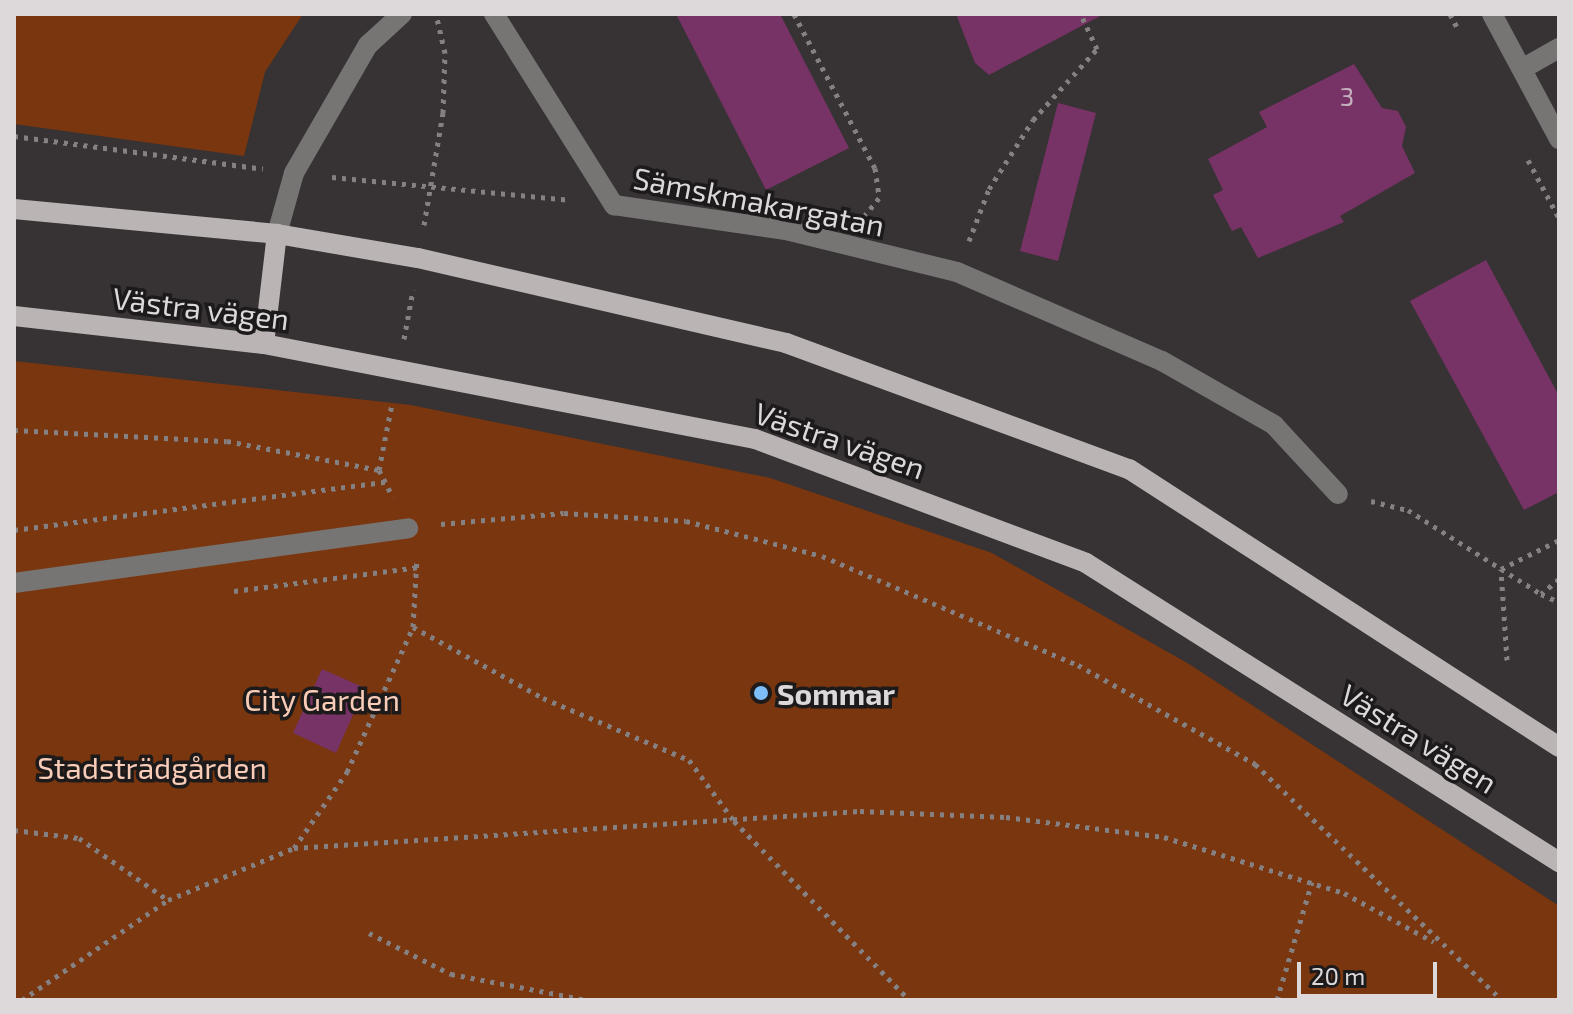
<!DOCTYPE html>
<html>
<head>
<meta charset="utf-8">
<style>
  body { margin:0 }
  #map { position:relative; width:1573px; height:1014px; overflow:hidden; background:#373233; font-family:"Exo 2",sans-serif }
  div>[style] { position:absolute }
  .green>* { inset:0; background:#7a360f }
  .building>* { inset:0; background:#736 }
  .path>* { height:5px; margin-top:-2.5px; transform-origin:0; background:repeating-linear-gradient(90deg,#858081 0 4px,transparent 0 10px) }
  .minor>* { height:20px; margin:-10px; padding:0 10px; transform-origin:10px; border-radius:10px; background:#777474 }
  .major>* { height:20px; margin:-10px; padding:0 10px; transform-origin:10px; border-radius:10px; background:#bbb4b4 }
  .dots>* { width:22px; height:22px; translate:-50% -50%; box-sizing:border-box; border:4px solid #1d1a1b; border-radius:50% }
  span { translate:-50% -50%; white-space:nowrap; text-align:center; line-height:1.15; -webkit-text-stroke:7px #1d1a1b; paint-order:stroke }
  .number-label { font-size:26px; color:#c4b0bd }
  .number-label span { -webkit-text-stroke-width:0 }
  .street-label { font-size:30px; color:#ddd9da }
  .poi-label { font-size:30px; color:#ddd9da; font-weight:700 }
  .left { translate:0 -50%; text-align:left }
  .park-label { font-size:30px; color:#f9ccb8 }
  .frame { position:absolute; inset:0; border:16px solid #ddd9da; pointer-events:none }
  .scale { position:absolute; left:1297px; top:962px; width:140px; height:36px; box-sizing:border-box; border:4px solid #ddd9da; border-top:0; padding-left:10px; font-size:24px; line-height:28px; white-space:nowrap; color:#ddd9da; -webkit-text-stroke:6px #1d1a1b; paint-order:stroke }
</style>
</head>
<body>
<div id="map">
  <div class="green">
    <i style="clip-path:polygon(14px 14px,303px 14px,265px 72px,244px 156px,14px 124px)"></i>
    <i style="clip-path:polygon(14px 361px,411px 405px,770px 478px,992px 553px,1189px 664px,1559px 906px,1559px 1000px,14px 1000px)"></i>
  </div>
  <div class="building">
    <i style="clip-path:polygon(676px 14px,780px 14px,849px 148px,766px 190px)"></i>
    <i style="clip-path:polygon(956px 14px,1104px 14px,989px 75px,975px 63px)"></i>
    <i style="clip-path:polygon(1354px 64px,1382px 108px,1398px 111px,1406px 127px,1402px 146px,1415px 173px,1340px 216px,1344px 222px,1258px 258px,1241px 227px,1232px 231px,1213px 195px,1223px 190px,1208px 159px,1267px 127px,1259px 112px)"></i>
    <i style="clip-path:polygon(1058px 103px,1096px 113px,1058px 261px,1020px 251px)"></i>
    <i style="clip-path:polygon(1486px 260px,1559px 396px,1559px 492px,1524px 510px,1410px 301px)"></i>
    <i style="clip-path:polygon(322px 669px,365px 688px,336px 753px,293px 733px)"></i>
  </div>
  <div class="path">
    <i style="left:794px;top:14px;width:174px;rotate:62.3deg"></i>
    <i style="left:875px;top:168px;width:30px;rotate:82deg"></i>
    <i style="left:879px;top:198px;width:22px;rotate:129deg"></i>
    <i style="left:1450px;top:14px;width:19px;rotate:62deg"></i>
    <i style="left:14px;top:136px;width:251px;rotate:7.5deg"></i>
    <i style="left:1528px;top:160px;width:66px;rotate:61.9deg"></i>
    <i style="left:332px;top:177px;width:238px;rotate:5.5deg"></i>
    <i style="left:424px;top:225px;width:114px;rotate:-80.4deg"></i>
    <i style="left:443px;top:113px;width:60px;rotate:-88.1deg"></i>
    <i style="left:445px;top:53px;width:36px;rotate:-103deg"></i>
    <i style="left:969px;top:241px;width:56px;rotate:-69deg"></i>
    <i style="left:989px;top:189px;width:82px;rotate:-57.5deg"></i>
    <i style="left:1033px;top:120px;width:96px;rotate:-48deg"></i>
    <i style="left:1097px;top:49px;width:38px;rotate:-115deg"></i>
    <i style="left:404px;top:339px;width:50px;rotate:-79.6deg"></i>
    <i style="left:14px;top:430px;width:213px;rotate:3deg"></i>
    <i style="left:227px;top:441px;width:155px;rotate:10.8deg"></i>
    <i style="left:379px;top:470px;width:30px;rotate:63deg"></i>
    <i style="left:379px;top:470px;width:67px;rotate:-78.9deg"></i>
    <i style="left:1371px;top:501px;width:38px;rotate:14deg"></i>
    <i style="left:1408px;top:510px;width:157px;rotate:32.3deg"></i>
    <i style="left:441px;top:524px;width:123px;rotate:-5.1deg"></i>
    <i style="left:564px;top:513px;width:122px;rotate:3.8deg"></i>
    <i style="left:686px;top:521px;width:140px;rotate:14.4deg"></i>
    <i style="left:822px;top:556px;width:278px;rotate:23.1deg"></i>
    <i style="left:1078px;top:665px;width:203px;rotate:29.2deg"></i>
    <i style="left:1255px;top:764px;width:342px;rotate:43.7deg"></i>
    <i style="left:14px;top:530px;width:375px;rotate:-7.4deg"></i>
    <i style="left:1559px;top:579px;width:23px;rotate:140deg"></i>
    <i style="left:1541px;top:594px;width:20px;rotate:24deg"></i>
    <i style="left:234px;top:591px;width:187px;rotate:-7.4deg"></i>
    <i style="left:413px;top:627px;width:148px;rotate:28.6deg"></i>
    <i style="left:543px;top:698px;width:159px;rotate:23deg"></i>
    <i style="left:689px;top:760px;width:76px;rotate:53.6deg"></i>
    <i style="left:734px;top:821px;width:250px;rotate:45.6deg"></i>
    <i style="left:1507px;top:660px;width:91px;rotate:-93.8deg"></i>
    <i style="left:1501px;top:569px;width:65px;rotate:-26.6deg"></i>
    <i style="left:14px;top:830px;width:65px;rotate:7deg"></i>
    <i style="left:79px;top:838px;width:108px;rotate:34.9deg"></i>
    <i style="left:294px;top:848px;width:567px;rotate:-3.74deg"></i>
    <i style="left:860px;top:811px;width:146px;rotate:2.4deg"></i>
    <i style="left:1006px;top:817px;width:159px;rotate:7.2deg"></i>
    <i style="left:1164px;top:837px;width:189px;rotate:17.3deg"></i>
    <i style="left:1344px;top:893px;width:102px;rotate:28.6deg"></i>
    <i style="left:369px;top:933px;width:92px;rotate:26.6deg"></i>
    <i style="left:451px;top:974px;width:138px;rotate:10.8deg"></i>
    <i style="left:22px;top:1000px;width:177px;rotate:-34.4deg"></i>
    <i style="left:168px;top:900px;width:136px;rotate:-22.4deg"></i>
    <i style="left:294px;top:848px;width:93px;rotate:-55.1deg"></i>
    <i style="left:347px;top:772px;width:159px;rotate:-65.5deg"></i>
    <i style="left:413px;top:627px;width:69px;rotate:-86.7deg"></i>
    <i style="left:1277px;top:1000px;width:123px;rotate:-73.5deg"></i>
  </div>
  <div class="minor">
    <i style="left:494px;top:14px;width:226px;rotate:57.9deg"></i>
    <i style="left:614px;top:205px;width:174px;rotate:8.3deg"></i>
    <i style="left:786px;top:230px;width:176px;rotate:13.8deg"></i>
    <i style="left:957px;top:272px;width:223px;rotate:23.5deg"></i>
    <i style="left:1162px;top:361px;width:129px;rotate:29.7deg"></i>
    <i style="left:1274px;top:425px;width:94px;rotate:47.2deg"></i>
    <i style="left:1492px;top:14px;width:142px;rotate:61.8deg"></i>
    <i style="left:1522px;top:69px;width:43px;rotate:-29.6deg"></i>
    <i style="left:277px;top:234px;width:63px;rotate:-74.4deg"></i>
    <i style="left:294px;top:173px;width:148px;rotate:-60deg"></i>
    <i style="left:368px;top:45px;width:46px;rotate:-42.4deg"></i>
    <i style="left:14px;top:583px;width:398px;rotate:-7.9deg"></i>
  </div>
  <div class="major">
    <i style="left:14px;top:209px;width:264px;rotate:5.4deg"></i>
    <i style="left:277px;top:234px;width:143px;rotate:9.7deg"></i>
    <i style="left:418px;top:258px;width:378px;rotate:13deg"></i>
    <i style="left:786px;top:343px;width:365px;rotate:20.2deg"></i>
    <i style="left:1129px;top:469px;width:512px;rotate:32.88deg"></i>
    <i style="left:14px;top:316px;width:252px;rotate:6.4deg"></i>
    <i style="left:264px;top:344px;width:500px;rotate:10.95deg"></i>
    <i style="left:755px;top:439px;width:353px;rotate:20.5deg"></i>
    <i style="left:1086px;top:563px;width:560px;rotate:32.3deg"></i>
    <i style="left:264px;top:344px;width:111px;rotate:-83.3deg"></i>
  </div>
  <div class="dots">
    <i style="left:761px;top:693px;background:#7dbef9"></i>
  </div>
  <div class="number-label">
    <span style="left:1347px;top:96px">3</span>
  </div>
  <div class="street-label">
    <span style="left:759px;top:201px;rotate:11deg">Sämskmakargatan</span>
    <span style="left:201px;top:308px;rotate:7deg">Västra vägen</span>
    <span style="left:840px;top:440px;rotate:19deg">Västra vägen</span>
    <span style="left:1419px;top:738px;rotate:32deg">Västra vägen</span>
  </div>
  <div class="poi-label">
    <span class="left" style="left:777px;top:693px">Sommar</span>
  </div>
  <div class="park-label">
    <span style="left:322px;top:699px">City Garden</span>
    <span style="left:152px;top:767px">Stadsträdgården</span>
  </div>
  <div class="frame"></div>
  <div class="scale">20 m</div>
</div>
</body>
</html>
